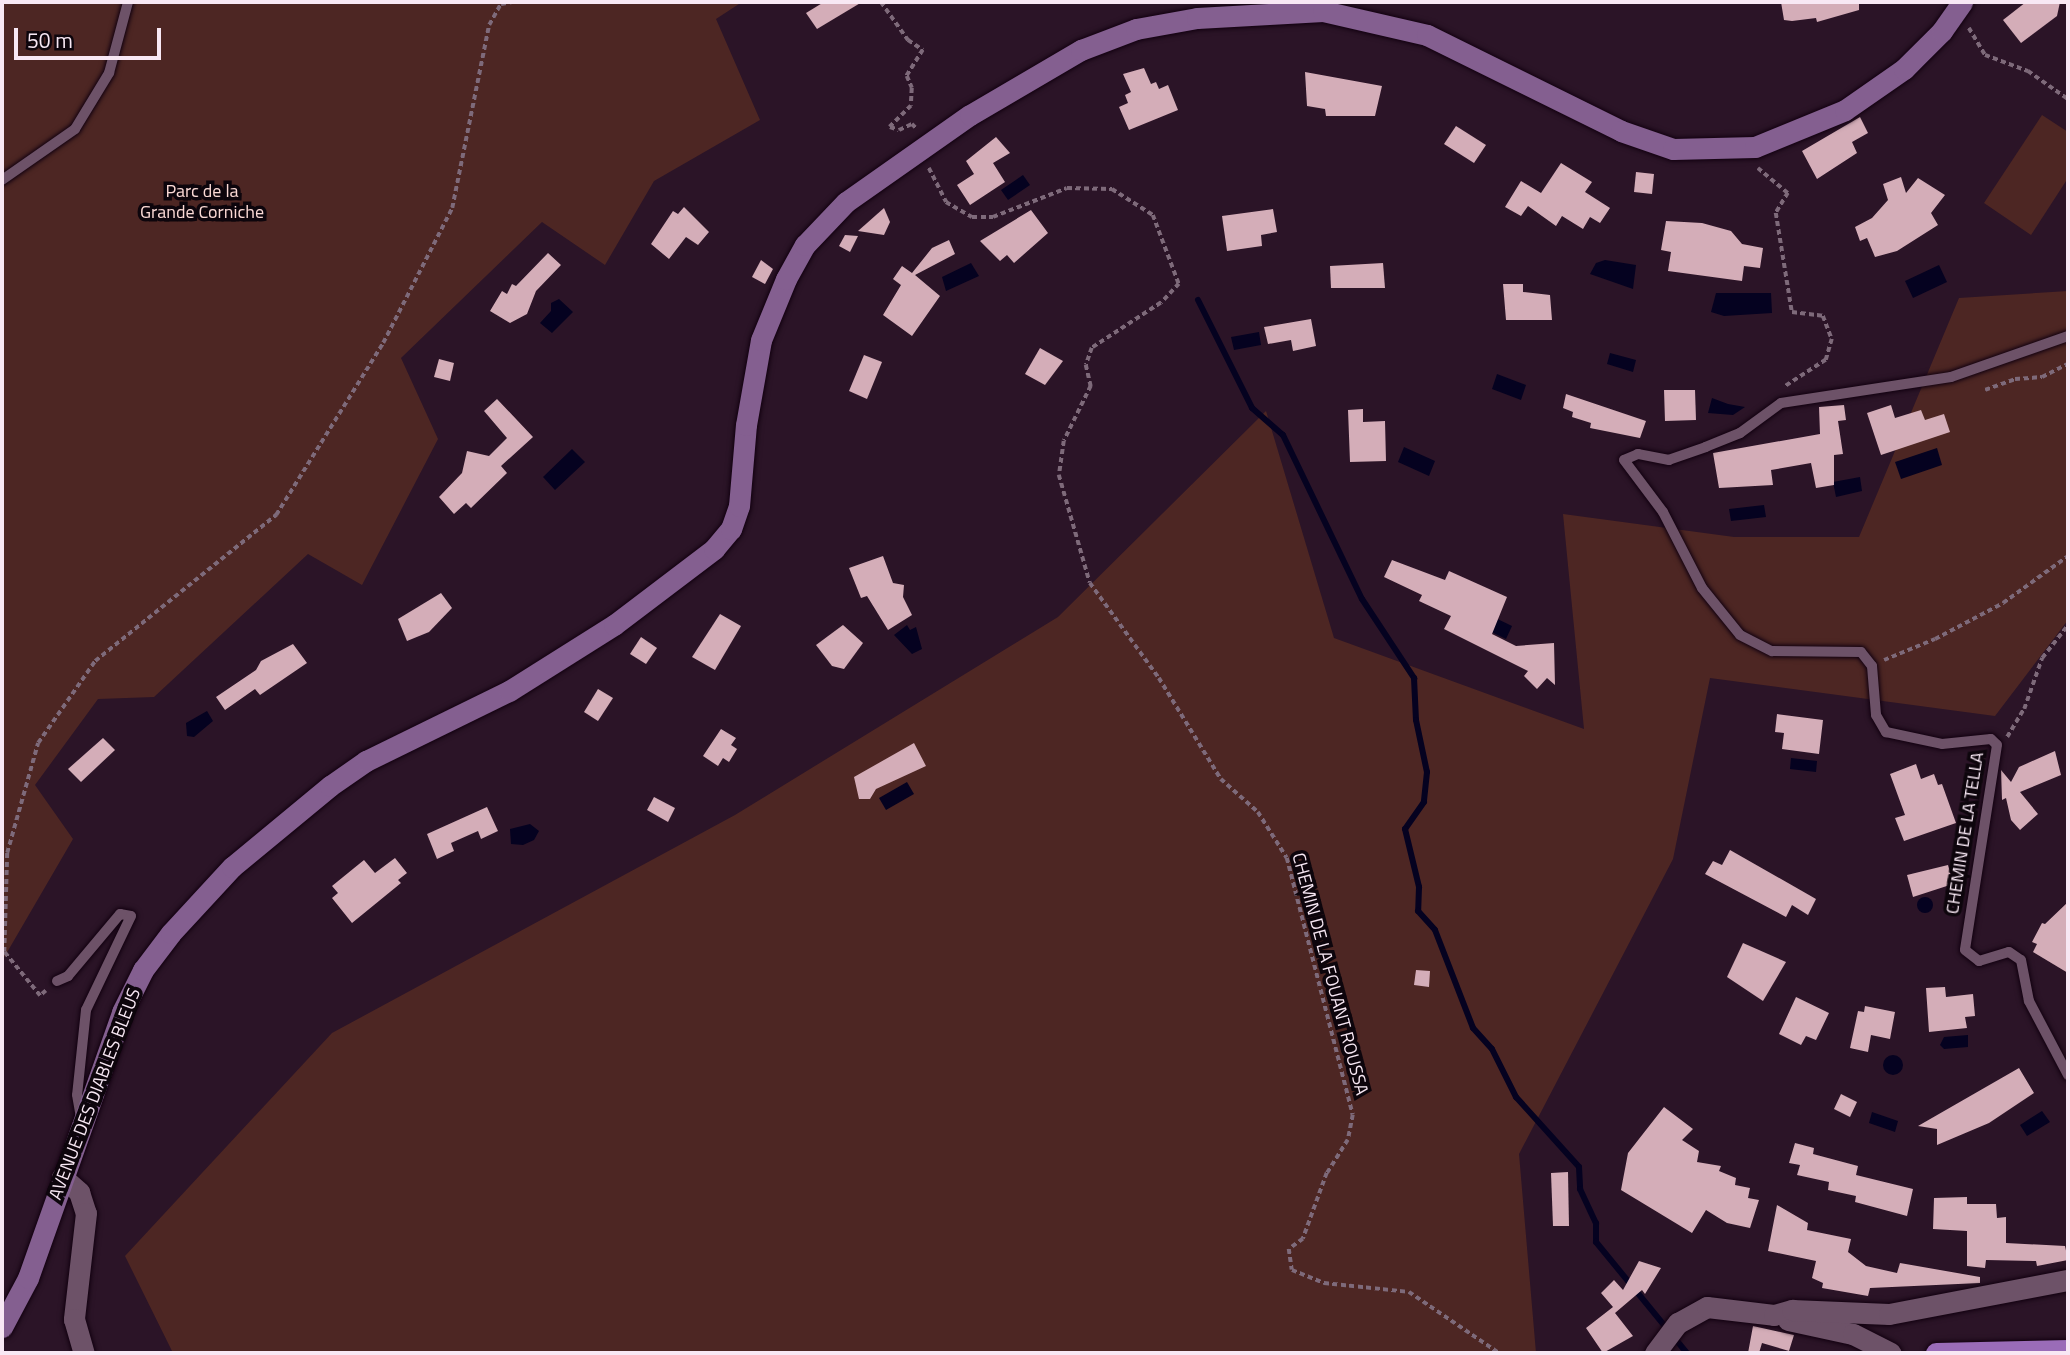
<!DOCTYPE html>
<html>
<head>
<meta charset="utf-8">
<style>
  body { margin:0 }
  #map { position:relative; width:2070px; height:1355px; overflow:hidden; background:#2b1427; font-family:"Titillium Web",sans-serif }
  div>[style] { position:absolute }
  .green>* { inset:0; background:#4d2623 }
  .water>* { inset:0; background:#050220 }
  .round { border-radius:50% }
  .stream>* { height:6px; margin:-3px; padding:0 3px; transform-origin:3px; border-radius:3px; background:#050220 }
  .building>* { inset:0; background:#d4adb8 }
  .path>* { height:3.5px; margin-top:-1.75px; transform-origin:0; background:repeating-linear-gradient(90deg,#7e6a7a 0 5px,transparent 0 8.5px) }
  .roads { filter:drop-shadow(0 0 2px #120110) drop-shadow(0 0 2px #120110) }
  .lane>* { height:10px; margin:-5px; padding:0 5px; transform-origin:5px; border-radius:5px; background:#6d5268 }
  .street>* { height:21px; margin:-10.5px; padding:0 10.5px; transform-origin:10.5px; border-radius:10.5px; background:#6d5268 }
  .secondary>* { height:21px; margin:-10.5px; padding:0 10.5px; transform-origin:10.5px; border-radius:10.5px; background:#845f90 }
  .primary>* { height:21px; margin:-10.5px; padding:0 10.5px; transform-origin:10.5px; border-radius:10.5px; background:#9a6cb8 }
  span { translate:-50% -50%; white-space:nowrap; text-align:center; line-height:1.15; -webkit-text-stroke:7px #0d050c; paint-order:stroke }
  .park-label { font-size:18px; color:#fcdad6 }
  .street-label { font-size:18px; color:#f8e8f4 }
  .frame { position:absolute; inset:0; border:4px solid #f8e8f4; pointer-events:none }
  .scale { position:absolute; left:14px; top:28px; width:147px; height:32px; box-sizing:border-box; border:4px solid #f8e8f4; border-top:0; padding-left:9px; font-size:21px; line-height:24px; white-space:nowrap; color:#f8e8f4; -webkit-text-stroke:5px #0d050c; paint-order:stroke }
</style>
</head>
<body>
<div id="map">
  <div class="green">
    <i style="clip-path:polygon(2px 2px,742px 2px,716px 19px,760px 120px,654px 181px,605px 265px,542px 222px,401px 358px,438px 439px,362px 585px,308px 554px,154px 697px,98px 699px,35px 785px,73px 839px,2px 961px)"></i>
    <i style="clip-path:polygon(2042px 115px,2068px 132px,2068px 178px,2031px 235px,1984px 203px)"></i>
    <i style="clip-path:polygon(2068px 291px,2068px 620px,1995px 716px,1710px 678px,1673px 859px,1519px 1154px,1536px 1353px,173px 1353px,125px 1256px,332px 1033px,735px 815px,1058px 617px,1266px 411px,1334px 638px,1584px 729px,1563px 514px,1734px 537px,1859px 537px,1959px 298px)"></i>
  </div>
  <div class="water">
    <i style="clip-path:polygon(1023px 175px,1030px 185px,1008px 200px,1001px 190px)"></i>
    <i style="clip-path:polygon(1605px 260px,1636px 265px,1633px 289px,1590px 274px,1596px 263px)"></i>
    <i style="clip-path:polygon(971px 263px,979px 276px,946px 291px,942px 277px)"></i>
    <i style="clip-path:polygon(1939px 265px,1947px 282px,1913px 298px,1905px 281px)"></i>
    <i style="clip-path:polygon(1716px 293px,1771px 293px,1772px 313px,1724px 316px,1711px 312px)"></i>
    <i style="clip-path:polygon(559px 299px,573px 312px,552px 333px,540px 323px,551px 311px,551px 303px)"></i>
    <i style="clip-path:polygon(1259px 332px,1261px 345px,1234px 350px,1231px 337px)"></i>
    <i style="clip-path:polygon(1610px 353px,1636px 360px,1633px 372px,1607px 364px)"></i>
    <i style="clip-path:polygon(1497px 374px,1526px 385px,1521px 400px,1492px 389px)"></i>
    <i style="clip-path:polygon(1712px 398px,1728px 404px,1745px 407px,1733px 415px,1708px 413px)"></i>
    <i style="clip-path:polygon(1404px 447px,1435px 461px,1429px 476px,1398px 462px)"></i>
    <i style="clip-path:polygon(1937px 448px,1942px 465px,1901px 479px,1895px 462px)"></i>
    <i style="clip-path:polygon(572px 449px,585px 462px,555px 490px,543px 477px)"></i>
    <i style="clip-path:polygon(1860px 477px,1862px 491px,1836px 497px,1833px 482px)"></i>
    <i style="clip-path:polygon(1764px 505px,1766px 517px,1731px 521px,1729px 509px)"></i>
    <i style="clip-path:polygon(1483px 612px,1512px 626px,1506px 639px,1477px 625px)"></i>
    <i style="clip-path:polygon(907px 625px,910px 630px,916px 627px,922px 649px,912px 654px,894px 635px)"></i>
    <i style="clip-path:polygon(207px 711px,213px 721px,194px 737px,187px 736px,186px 723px)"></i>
    <i style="clip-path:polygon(1791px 758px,1817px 761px,1816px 772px,1790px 769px)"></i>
    <i style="clip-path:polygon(907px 782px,914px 794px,886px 810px,879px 798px)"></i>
    <i style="clip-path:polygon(530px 824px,539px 831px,534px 840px,523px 845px,511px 844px,510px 829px)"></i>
    <i class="round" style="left:1917px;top:897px;width:16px;height:16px"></i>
    <i style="clip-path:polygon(1968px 1035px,1968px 1047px,1944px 1049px,1940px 1045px,1944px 1037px)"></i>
    <i class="round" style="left:1883px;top:1055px;width:20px;height:20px"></i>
    <i style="clip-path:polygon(2042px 1111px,2050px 1122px,2027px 1136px,2020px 1125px)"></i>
    <i style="clip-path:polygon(1872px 1112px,1898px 1121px,1895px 1132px,1869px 1123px)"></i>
  </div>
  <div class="stream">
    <i style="left:1198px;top:300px;width:121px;rotate:63.4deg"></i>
    <i style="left:1252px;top:408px;width:41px;rotate:41.1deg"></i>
    <i style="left:1283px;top:435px;width:182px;rotate:64.3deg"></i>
    <i style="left:1362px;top:599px;width:95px;rotate:56.6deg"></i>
    <i style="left:1414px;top:678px;width:42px;rotate:87.3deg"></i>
    <i style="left:1416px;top:720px;width:53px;rotate:78.1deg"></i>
    <i style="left:1427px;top:772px;width:30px;rotate:96deg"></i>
    <i style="left:1424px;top:802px;width:33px;rotate:125deg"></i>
    <i style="left:1405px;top:829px;width:60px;rotate:76.4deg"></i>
    <i style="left:1419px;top:887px;width:24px;rotate:92deg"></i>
    <i style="left:1418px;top:911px;width:25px;rotate:48deg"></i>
    <i style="left:1435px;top:930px;width:105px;rotate:68.8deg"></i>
    <i style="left:1473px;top:1028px;width:28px;rotate:48deg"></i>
    <i style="left:1492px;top:1049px;width:54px;rotate:63.4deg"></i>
    <i style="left:1516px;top:1097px;width:94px;rotate:48deg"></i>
    <i style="left:1579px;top:1167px;width:22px;rotate:87deg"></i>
    <i style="left:1580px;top:1189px;width:38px;rotate:65deg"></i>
    <i style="left:1596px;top:1223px;width:19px;rotate:90deg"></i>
    <i style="left:1596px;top:1242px;width:144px;rotate:50.7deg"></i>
  </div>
  <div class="building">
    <i style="clip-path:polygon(824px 2px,862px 2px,817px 29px,806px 13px)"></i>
    <i style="clip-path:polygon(1781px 2px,1859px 2px,1859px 10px,1817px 22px,1816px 18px,1792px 21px,1784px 20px)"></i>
    <i style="clip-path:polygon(2026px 2px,2060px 2px,2057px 16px,2021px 43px,2003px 20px)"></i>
    <i style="clip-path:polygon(1144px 68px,1151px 84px,1156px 82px,1159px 89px,1168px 85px,1178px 110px,1129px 130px,1119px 107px,1128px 103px,1125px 95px,1131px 92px,1123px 74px)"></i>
    <i style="clip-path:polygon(1305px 72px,1382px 86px,1375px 116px,1326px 116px,1325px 109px,1307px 106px)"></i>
    <i style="clip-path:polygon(1860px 117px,1868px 133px,1852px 142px,1857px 153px,1817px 179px,1802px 151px)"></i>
    <i style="clip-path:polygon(1456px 126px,1486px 145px,1474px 163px,1444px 144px)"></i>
    <i style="clip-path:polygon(996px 137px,1010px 153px,993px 163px,1005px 182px,970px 205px,957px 185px,974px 174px,966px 161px)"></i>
    <i style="clip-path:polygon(1561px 163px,1592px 182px,1585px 192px,1610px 208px,1600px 223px,1590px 217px,1583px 229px,1562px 216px,1556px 226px,1528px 206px,1521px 216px,1505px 207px,1521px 181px,1541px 193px)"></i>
    <i style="clip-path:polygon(1636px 172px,1654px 174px,1652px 194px,1634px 192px)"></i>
    <i style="clip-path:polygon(1901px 177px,1906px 193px,1918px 178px,1945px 195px,1931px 213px,1938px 225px,1897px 251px,1875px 257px,1867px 238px,1860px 241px,1855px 227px,1872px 218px,1888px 200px,1883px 184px)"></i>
    <i style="clip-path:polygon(684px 207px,709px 232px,698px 245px,686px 237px,669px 259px,651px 244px,673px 211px,678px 214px)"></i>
    <i style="clip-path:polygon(884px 208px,890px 222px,884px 235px,858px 231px)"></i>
    <i style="clip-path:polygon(1273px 209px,1277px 232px,1261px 235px,1262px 246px,1227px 251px,1222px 216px)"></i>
    <i style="clip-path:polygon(1031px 210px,1048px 233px,1014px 263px,1007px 255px,1000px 261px,980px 241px)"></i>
    <i style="clip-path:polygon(1666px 221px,1702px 223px,1731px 231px,1742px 244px,1763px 248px,1760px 268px,1744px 266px,1742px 281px,1668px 271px,1671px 252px,1661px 250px)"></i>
    <i style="clip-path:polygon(845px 235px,858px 236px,850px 252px,839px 246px)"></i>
    <i style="clip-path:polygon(949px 240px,955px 254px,915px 275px,940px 296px,912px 336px,883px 315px,901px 285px,893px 279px,902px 266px,912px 273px,932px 248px)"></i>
    <i style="clip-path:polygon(548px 253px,561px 265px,536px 291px,527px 314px,510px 323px,490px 311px,502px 291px,507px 294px,512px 284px,516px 286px)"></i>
    <i style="clip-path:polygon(761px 260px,773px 269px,765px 284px,752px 277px)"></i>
    <i style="clip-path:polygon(1383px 263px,1385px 288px,1331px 288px,1330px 266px)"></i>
    <i style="clip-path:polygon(1503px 284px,1523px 284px,1523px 292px,1550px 295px,1552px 320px,1506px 320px)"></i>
    <i style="clip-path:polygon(1311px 319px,1316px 346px,1293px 351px,1291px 340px,1268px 344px,1264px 327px)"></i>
    <i style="clip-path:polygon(1040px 348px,1063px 361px,1045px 385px,1025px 374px)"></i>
    <i style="clip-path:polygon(864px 355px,882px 362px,867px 399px,849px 391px)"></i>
    <i style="clip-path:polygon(439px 359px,454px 363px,450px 381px,434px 377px)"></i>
    <i style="clip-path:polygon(1664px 390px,1695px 390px,1696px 420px,1665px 421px)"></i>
    <i style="clip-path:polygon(1566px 394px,1646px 421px,1640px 438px,1590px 428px,1591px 423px,1572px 417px,1573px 412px,1563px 408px)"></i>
    <i style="clip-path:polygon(497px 399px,533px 437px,501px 466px,507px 473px,471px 508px,466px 503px,454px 514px,439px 497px,462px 473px,467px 451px,489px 456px,507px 438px,484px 411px)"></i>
    <i style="clip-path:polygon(1844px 405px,1846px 420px,1838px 421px,1843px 454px,1834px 455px,1834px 485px,1816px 488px,1811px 463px,1771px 470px,1773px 485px,1719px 488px,1713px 453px,1820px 434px,1819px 407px)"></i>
    <i style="clip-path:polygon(1891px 405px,1895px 418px,1921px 410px,1925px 420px,1944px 414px,1950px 432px,1881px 455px,1867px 413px)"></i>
    <i style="clip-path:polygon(1363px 409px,1363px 422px,1385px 421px,1386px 461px,1350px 462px,1348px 410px)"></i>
    <i style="clip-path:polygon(883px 556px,893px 583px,904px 585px,903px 597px,912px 615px,888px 630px,867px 596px,861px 598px,849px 568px)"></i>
    <i style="clip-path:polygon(1392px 560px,1445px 580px,1449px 571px,1507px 597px,1492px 634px,1516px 646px,1554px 643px,1555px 685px,1547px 678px,1537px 689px,1524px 676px,1528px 671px,1444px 629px,1451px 616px,1419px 601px,1422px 595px,1384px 577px)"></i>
    <i style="clip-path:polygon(441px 593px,452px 608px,429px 632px,407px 641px,398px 619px)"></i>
    <i style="clip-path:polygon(720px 614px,741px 626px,715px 670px,692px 657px)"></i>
    <i style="clip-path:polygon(843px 625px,863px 643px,844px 669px,832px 666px,816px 645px)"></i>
    <i style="clip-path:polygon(641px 637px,657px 648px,646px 664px,630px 654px)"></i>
    <i style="clip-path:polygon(293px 644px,307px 663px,260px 695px,255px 689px,225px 710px,216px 697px,256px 670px,261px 661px)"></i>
    <i style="clip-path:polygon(598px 689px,613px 698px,598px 721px,584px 712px)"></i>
    <i style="clip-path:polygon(1777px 714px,1823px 720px,1819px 754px,1782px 749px,1784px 733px,1775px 732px)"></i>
    <i style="clip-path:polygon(721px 729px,736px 738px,731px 745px,737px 749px,729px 762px,723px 758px,718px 766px,703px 756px)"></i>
    <i style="clip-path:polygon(103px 738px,115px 750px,81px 782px,68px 769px)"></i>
    <i style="clip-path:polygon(914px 743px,926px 766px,876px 789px,870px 799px,859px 799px,854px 777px)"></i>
    <i style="clip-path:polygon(2055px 751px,2061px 775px,2020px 792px,2038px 814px,2020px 830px,2011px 820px,2006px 798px,2002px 800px,2001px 770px,2011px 782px,2019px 767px)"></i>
    <i style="clip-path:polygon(1916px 764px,1921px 779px,1934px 774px,1938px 785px,1942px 784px,1956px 823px,1904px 841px,1895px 818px,1905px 815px,1890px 774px)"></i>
    <i style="clip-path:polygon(654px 797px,675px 808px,668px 822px,647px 810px)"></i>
    <i style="clip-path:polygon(487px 807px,498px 831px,481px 839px,478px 831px,451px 843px,454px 851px,437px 859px,427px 834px)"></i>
    <i style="clip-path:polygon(1730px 850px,1816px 899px,1808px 915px,1792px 905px,1786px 917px,1705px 874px,1713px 861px,1722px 865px)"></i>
    <i style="clip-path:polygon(395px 858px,407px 873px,398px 880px,401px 883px,352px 923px,332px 898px,338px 893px,332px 886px,364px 860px,375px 873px)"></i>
    <i style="clip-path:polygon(1948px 865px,1953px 884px,1913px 897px,1907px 875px)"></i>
    <i style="clip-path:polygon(2068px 902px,2068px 973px,2033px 952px,2037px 944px,2032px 942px,2042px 923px,2045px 924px)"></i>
    <i style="clip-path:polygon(1743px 943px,1786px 962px,1763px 1001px,1727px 977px)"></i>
    <i style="clip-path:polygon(1416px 970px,1430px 971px,1429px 987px,1414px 985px)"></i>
    <i style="clip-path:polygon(1945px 987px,1946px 997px,1973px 994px,1975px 1016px,1965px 1017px,1967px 1028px,1929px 1032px,1926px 988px)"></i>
    <i style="clip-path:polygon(1796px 997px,1829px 1013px,1816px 1040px,1806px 1036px,1801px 1045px,1779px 1034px)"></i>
    <i style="clip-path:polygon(1865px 1006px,1895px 1012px,1890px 1039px,1871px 1035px,1868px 1052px,1850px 1048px,1858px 1011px,1864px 1012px)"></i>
    <i style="clip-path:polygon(2019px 1068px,2034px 1093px,1989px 1123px,1937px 1145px,1937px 1129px,1918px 1126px)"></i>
    <i style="clip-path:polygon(1841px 1094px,1857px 1102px,1850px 1117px,1834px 1109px)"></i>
    <i style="clip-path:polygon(1664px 1107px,1693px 1129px,1682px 1140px,1699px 1151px,1697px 1162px,1721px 1166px,1719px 1171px,1736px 1178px,1735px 1185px,1750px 1188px,1748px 1198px,1759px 1200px,1750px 1228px,1727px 1223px,1706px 1210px,1692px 1233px,1621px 1190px,1628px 1153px)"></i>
    <i style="clip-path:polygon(1795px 1143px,1814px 1148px,1813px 1154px,1858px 1166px,1856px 1175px,1913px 1189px,1907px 1216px,1855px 1202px,1856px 1196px,1828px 1190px,1829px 1182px,1797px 1175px,1800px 1165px,1789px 1163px)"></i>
    <i style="clip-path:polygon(1568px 1172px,1569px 1226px,1553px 1226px,1551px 1173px)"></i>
    <i style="clip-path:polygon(1967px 1197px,1967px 1204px,1996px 1204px,1997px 1218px,2006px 1217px,2006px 1243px,2065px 1246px,2068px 1260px,2037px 1266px,2036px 1261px,1986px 1260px,1985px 1268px,1967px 1266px,1967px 1231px,1933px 1229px,1934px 1198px)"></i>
    <i style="clip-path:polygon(1777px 1205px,1808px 1223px,1807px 1230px,1851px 1239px,1848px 1252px,1866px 1266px,1897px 1273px,1900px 1263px,1980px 1277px,1980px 1283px,1870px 1288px,1868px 1296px,1822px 1288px,1823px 1283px,1812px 1278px,1816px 1261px,1768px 1251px)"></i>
    <i style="clip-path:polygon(1639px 1261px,1661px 1268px,1645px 1294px,1642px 1290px,1615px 1313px,1633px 1336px,1603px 1353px,1586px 1328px,1613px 1307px,1601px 1293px,1614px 1280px,1623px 1290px)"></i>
    <i style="clip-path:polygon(1753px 1326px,1794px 1335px,1789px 1351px,1762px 1343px,1759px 1353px,1748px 1353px)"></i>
  </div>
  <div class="path">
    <i style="left:881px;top:2px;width:47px;rotate:54.6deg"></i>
    <i style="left:908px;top:40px;width:18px;rotate:34deg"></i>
    <i style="left:923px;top:50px;width:31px;rotate:122deg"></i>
    <i style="left:907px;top:76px;width:13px;rotate:67deg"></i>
    <i style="left:912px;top:88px;width:18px;rotate:93deg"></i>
    <i style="left:911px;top:106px;width:30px;rotate:135deg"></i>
    <i style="left:890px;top:127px;width:9px;rotate:18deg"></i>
    <i style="left:899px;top:130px;width:14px;rotate:-25deg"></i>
    <i style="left:912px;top:124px;width:7px;rotate:45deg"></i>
    <i style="left:501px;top:4px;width:11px;rotate:-10deg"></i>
    <i style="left:1969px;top:28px;width:31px;rotate:59deg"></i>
    <i style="left:1985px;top:55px;width:46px;rotate:20.4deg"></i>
    <i style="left:2028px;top:71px;width:49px;rotate:35deg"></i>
    <i style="left:929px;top:168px;width:38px;rotate:63deg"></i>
    <i style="left:946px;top:202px;width:30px;rotate:30deg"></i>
    <i style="left:972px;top:217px;width:21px"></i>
    <i style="left:993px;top:217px;width:79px;rotate:-21.4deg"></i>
    <i style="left:1067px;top:188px;width:45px;rotate:1.3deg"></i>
    <i style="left:1112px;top:189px;width:49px;rotate:32.4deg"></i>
    <i style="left:1153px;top:215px;width:74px;rotate:69.4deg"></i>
    <i style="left:1179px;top:284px;width:26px;rotate:133deg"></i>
    <i style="left:1161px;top:303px;width:82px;rotate:146.9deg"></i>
    <i style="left:1092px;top:348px;width:18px;rotate:109deg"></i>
    <i style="left:1086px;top:365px;width:22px;rotate:77deg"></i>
    <i style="left:1091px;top:386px;width:61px;rotate:116.1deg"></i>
    <i style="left:1064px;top:441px;width:34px;rotate:98deg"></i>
    <i style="left:1059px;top:475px;width:112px;rotate:74deg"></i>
    <i style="left:1090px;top:583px;width:117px;rotate:54deg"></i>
    <i style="left:1159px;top:678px;width:119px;rotate:58.5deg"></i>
    <i style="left:1221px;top:779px;width:50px;rotate:41.7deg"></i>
    <i style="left:1258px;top:812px;width:54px;rotate:57.8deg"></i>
    <i style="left:1287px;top:858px;width:265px;rotate:75.6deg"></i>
    <i style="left:1353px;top:1115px;width:25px;rotate:101deg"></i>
    <i style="left:1348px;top:1140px;width:39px;rotate:122deg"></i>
    <i style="left:1327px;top:1173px;width:70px;rotate:110deg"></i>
    <i style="left:1303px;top:1239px;width:17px;rotate:144deg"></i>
    <i style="left:1289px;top:1249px;width:21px;rotate:82deg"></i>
    <i style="left:1292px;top:1270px;width:35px;rotate:22deg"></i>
    <i style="left:1324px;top:1283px;width:85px;rotate:6deg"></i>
    <i style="left:1409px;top:1292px;width:109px;rotate:34.1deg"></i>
    <i style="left:1758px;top:168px;width:39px;rotate:40deg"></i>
    <i style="left:1788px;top:193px;width:23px;rotate:121deg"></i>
    <i style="left:1776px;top:213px;width:100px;rotate:80.8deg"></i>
    <i style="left:1792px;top:312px;width:31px;rotate:7deg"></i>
    <i style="left:1823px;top:316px;width:25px;rotate:69deg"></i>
    <i style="left:1832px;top:339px;width:22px;rotate:106deg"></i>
    <i style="left:1826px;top:360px;width:48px;rotate:147deg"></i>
    <i style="left:1985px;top:390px;width:32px;rotate:-20deg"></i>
    <i style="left:2015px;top:379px;width:27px;rotate:-4deg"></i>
    <i style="left:2042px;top:377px;width:29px;rotate:-27deg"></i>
    <i style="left:1884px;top:660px;width:55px;rotate:-22.4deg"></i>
    <i style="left:1935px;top:639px;width:77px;rotate:-27.9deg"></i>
    <i style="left:2003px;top:603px;width:80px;rotate:-35.9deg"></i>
    <i style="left:2007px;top:737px;width:33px;rotate:-59deg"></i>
    <i style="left:2024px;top:709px;width:54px;rotate:-70.6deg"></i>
    <i style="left:2042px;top:658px;width:42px;rotate:-51.8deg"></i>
    <i style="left:46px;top:991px;width:8px;rotate:140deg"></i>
    <i style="left:40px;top:996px;width:57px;rotate:-129.3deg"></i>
    <i style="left:4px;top:952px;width:99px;rotate:-88.3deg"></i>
    <i style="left:7px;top:853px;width:114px;rotate:-74.3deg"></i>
    <i style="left:38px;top:743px;width:100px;rotate:-55.2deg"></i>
    <i style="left:95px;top:661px;width:233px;rotate:-38.9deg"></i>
    <i style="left:276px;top:515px;width:203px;rotate:-58.1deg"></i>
    <i style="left:383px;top:343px;width:152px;rotate:-62.9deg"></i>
    <i style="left:452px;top:208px;width:187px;rotate:-78.6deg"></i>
    <i style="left:489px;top:25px;width:26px;rotate:-61deg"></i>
  </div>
  <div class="roads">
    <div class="lane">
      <i style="left:2px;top:180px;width:89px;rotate:-34.9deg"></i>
      <i style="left:75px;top:129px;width:66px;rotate:-58.7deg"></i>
      <i style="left:109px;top:73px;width:73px;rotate:-75deg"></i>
      <i style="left:2068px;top:336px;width:124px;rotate:160.7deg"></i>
      <i style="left:1951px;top:377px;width:172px;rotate:171.3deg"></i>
      <i style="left:1781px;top:403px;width:51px;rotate:143.8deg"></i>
      <i style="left:1740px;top:433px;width:37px;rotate:158deg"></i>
      <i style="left:1706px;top:447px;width:39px;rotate:161deg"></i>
      <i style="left:1669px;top:460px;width:32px;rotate:-169deg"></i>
      <i style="left:1638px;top:454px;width:15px;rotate:157deg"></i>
      <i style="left:1624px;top:460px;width:65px;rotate:53.1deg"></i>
      <i style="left:1663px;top:512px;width:85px;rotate:62.8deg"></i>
      <i style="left:1702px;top:588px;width:60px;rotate:51deg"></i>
      <i style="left:1740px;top:635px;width:36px;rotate:27deg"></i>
      <i style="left:1772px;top:651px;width:89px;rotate:0.6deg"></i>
      <i style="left:1861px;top:652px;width:18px;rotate:52deg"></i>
      <i style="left:1872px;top:666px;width:49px;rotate:85.3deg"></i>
      <i style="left:1876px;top:715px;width:20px;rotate:60deg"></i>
      <i style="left:1886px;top:732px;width:57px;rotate:12.1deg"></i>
      <i style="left:1942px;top:744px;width:49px;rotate:-5.8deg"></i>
      <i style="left:1991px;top:739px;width:8px;rotate:45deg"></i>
      <i style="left:1997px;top:745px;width:207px;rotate:98.9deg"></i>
      <i style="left:1965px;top:950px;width:18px;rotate:38deg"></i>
      <i style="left:1979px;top:961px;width:31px;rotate:-17deg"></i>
      <i style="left:2009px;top:952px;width:14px;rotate:34deg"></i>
      <i style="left:2021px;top:960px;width:42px;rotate:79deg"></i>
      <i style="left:2029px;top:1001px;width:84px;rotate:62.2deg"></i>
      <i style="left:57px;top:981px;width:12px;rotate:-24deg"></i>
      <i style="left:68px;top:976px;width:81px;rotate:-50deg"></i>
      <i style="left:120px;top:914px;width:11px;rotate:10deg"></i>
      <i style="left:131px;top:916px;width:104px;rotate:115.6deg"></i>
      <i style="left:86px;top:1010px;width:85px;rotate:96deg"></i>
      <i style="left:77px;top:1095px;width:23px;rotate:80deg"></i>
    </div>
    <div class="street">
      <i style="left:62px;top:1177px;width:23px;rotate:41deg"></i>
      <i style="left:79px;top:1192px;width:22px;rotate:72deg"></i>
      <i style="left:86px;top:1213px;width:107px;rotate:96.5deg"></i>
      <i style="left:74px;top:1319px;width:35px;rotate:74deg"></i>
      <i style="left:1788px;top:1320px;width:66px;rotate:12.2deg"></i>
      <i style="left:1853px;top:1334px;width:42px;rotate:26.6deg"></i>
      <i style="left:1655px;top:1353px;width:38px;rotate:-53deg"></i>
      <i style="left:1678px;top:1323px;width:33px;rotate:-29deg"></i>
      <i style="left:1707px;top:1307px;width:67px;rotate:6.8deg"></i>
      <i style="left:1774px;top:1315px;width:19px;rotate:-16deg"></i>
      <i style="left:1792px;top:1310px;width:97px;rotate:2.4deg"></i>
      <i style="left:1889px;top:1314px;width:182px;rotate:-10.8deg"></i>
    </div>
    <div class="secondary">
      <i style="left:2px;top:1327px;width:55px;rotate:-62deg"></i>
      <i style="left:28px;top:1278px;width:282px;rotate:-70.5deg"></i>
      <i style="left:122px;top:1012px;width:47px;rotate:-63.4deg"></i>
      <i style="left:143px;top:970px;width:46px;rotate:-52.9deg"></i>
      <i style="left:171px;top:933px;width:90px;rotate:-47.3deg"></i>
      <i style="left:232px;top:867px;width:127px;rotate:-39.6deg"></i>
      <i style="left:330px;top:786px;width:44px;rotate:-34.8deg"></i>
      <i style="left:366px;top:761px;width:159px;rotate:-26.1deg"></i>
      <i style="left:509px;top:691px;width:124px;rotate:-32.2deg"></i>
      <i style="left:614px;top:625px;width:126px;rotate:-37.2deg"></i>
      <i style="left:714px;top:549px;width:26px;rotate:-50deg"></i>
      <i style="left:731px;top:529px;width:24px;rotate:-71deg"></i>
      <i style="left:739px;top:506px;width:81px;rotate:-85.1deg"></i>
      <i style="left:746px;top:425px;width:86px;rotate:-80deg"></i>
      <i style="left:761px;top:340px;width:66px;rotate:-67.7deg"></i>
      <i style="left:786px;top:279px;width:39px;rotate:-61deg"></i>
      <i style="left:805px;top:245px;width:59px;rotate:-46.4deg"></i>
      <i style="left:846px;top:202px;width:151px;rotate:-35.1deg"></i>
      <i style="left:970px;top:115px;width:129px;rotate:-30.4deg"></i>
      <i style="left:1081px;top:50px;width:59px;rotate:-20.9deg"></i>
      <i style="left:1136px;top:29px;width:62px;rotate:-10.2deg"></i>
      <i style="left:1197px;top:18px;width:126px;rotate:-3.2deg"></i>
      <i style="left:1323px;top:11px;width:107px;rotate:13deg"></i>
      <i style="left:1427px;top:35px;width:216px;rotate:26.3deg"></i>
      <i style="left:1621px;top:131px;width:55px;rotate:19.1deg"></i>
      <i style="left:1673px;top:149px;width:82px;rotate:-1.4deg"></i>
      <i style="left:1755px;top:147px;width:97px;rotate:-22.3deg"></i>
      <i style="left:1845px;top:110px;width:72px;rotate:-34.8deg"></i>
      <i style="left:1904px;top:69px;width:54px;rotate:-45deg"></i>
      <i style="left:1942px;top:31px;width:35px;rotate:-55deg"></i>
    </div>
    <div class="primary">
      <i style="left:1936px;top:1353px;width:132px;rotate:-1.3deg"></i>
    </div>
  </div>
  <div class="park-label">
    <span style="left:202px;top:202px">Parc de la<br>Grande Corniche</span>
  </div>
  <div class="street-label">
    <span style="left:1965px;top:833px;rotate:-81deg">CHEMIN DE LA TELLA</span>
    <span style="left:1330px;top:974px;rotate:75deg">CHEMIN DE LA FOUANT ROUSSA</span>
    <span style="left:95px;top:1094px;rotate:-69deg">AVENUE DES DIABLES BLEUS</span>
  </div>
  <div class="frame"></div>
  <div class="scale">50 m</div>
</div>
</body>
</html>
